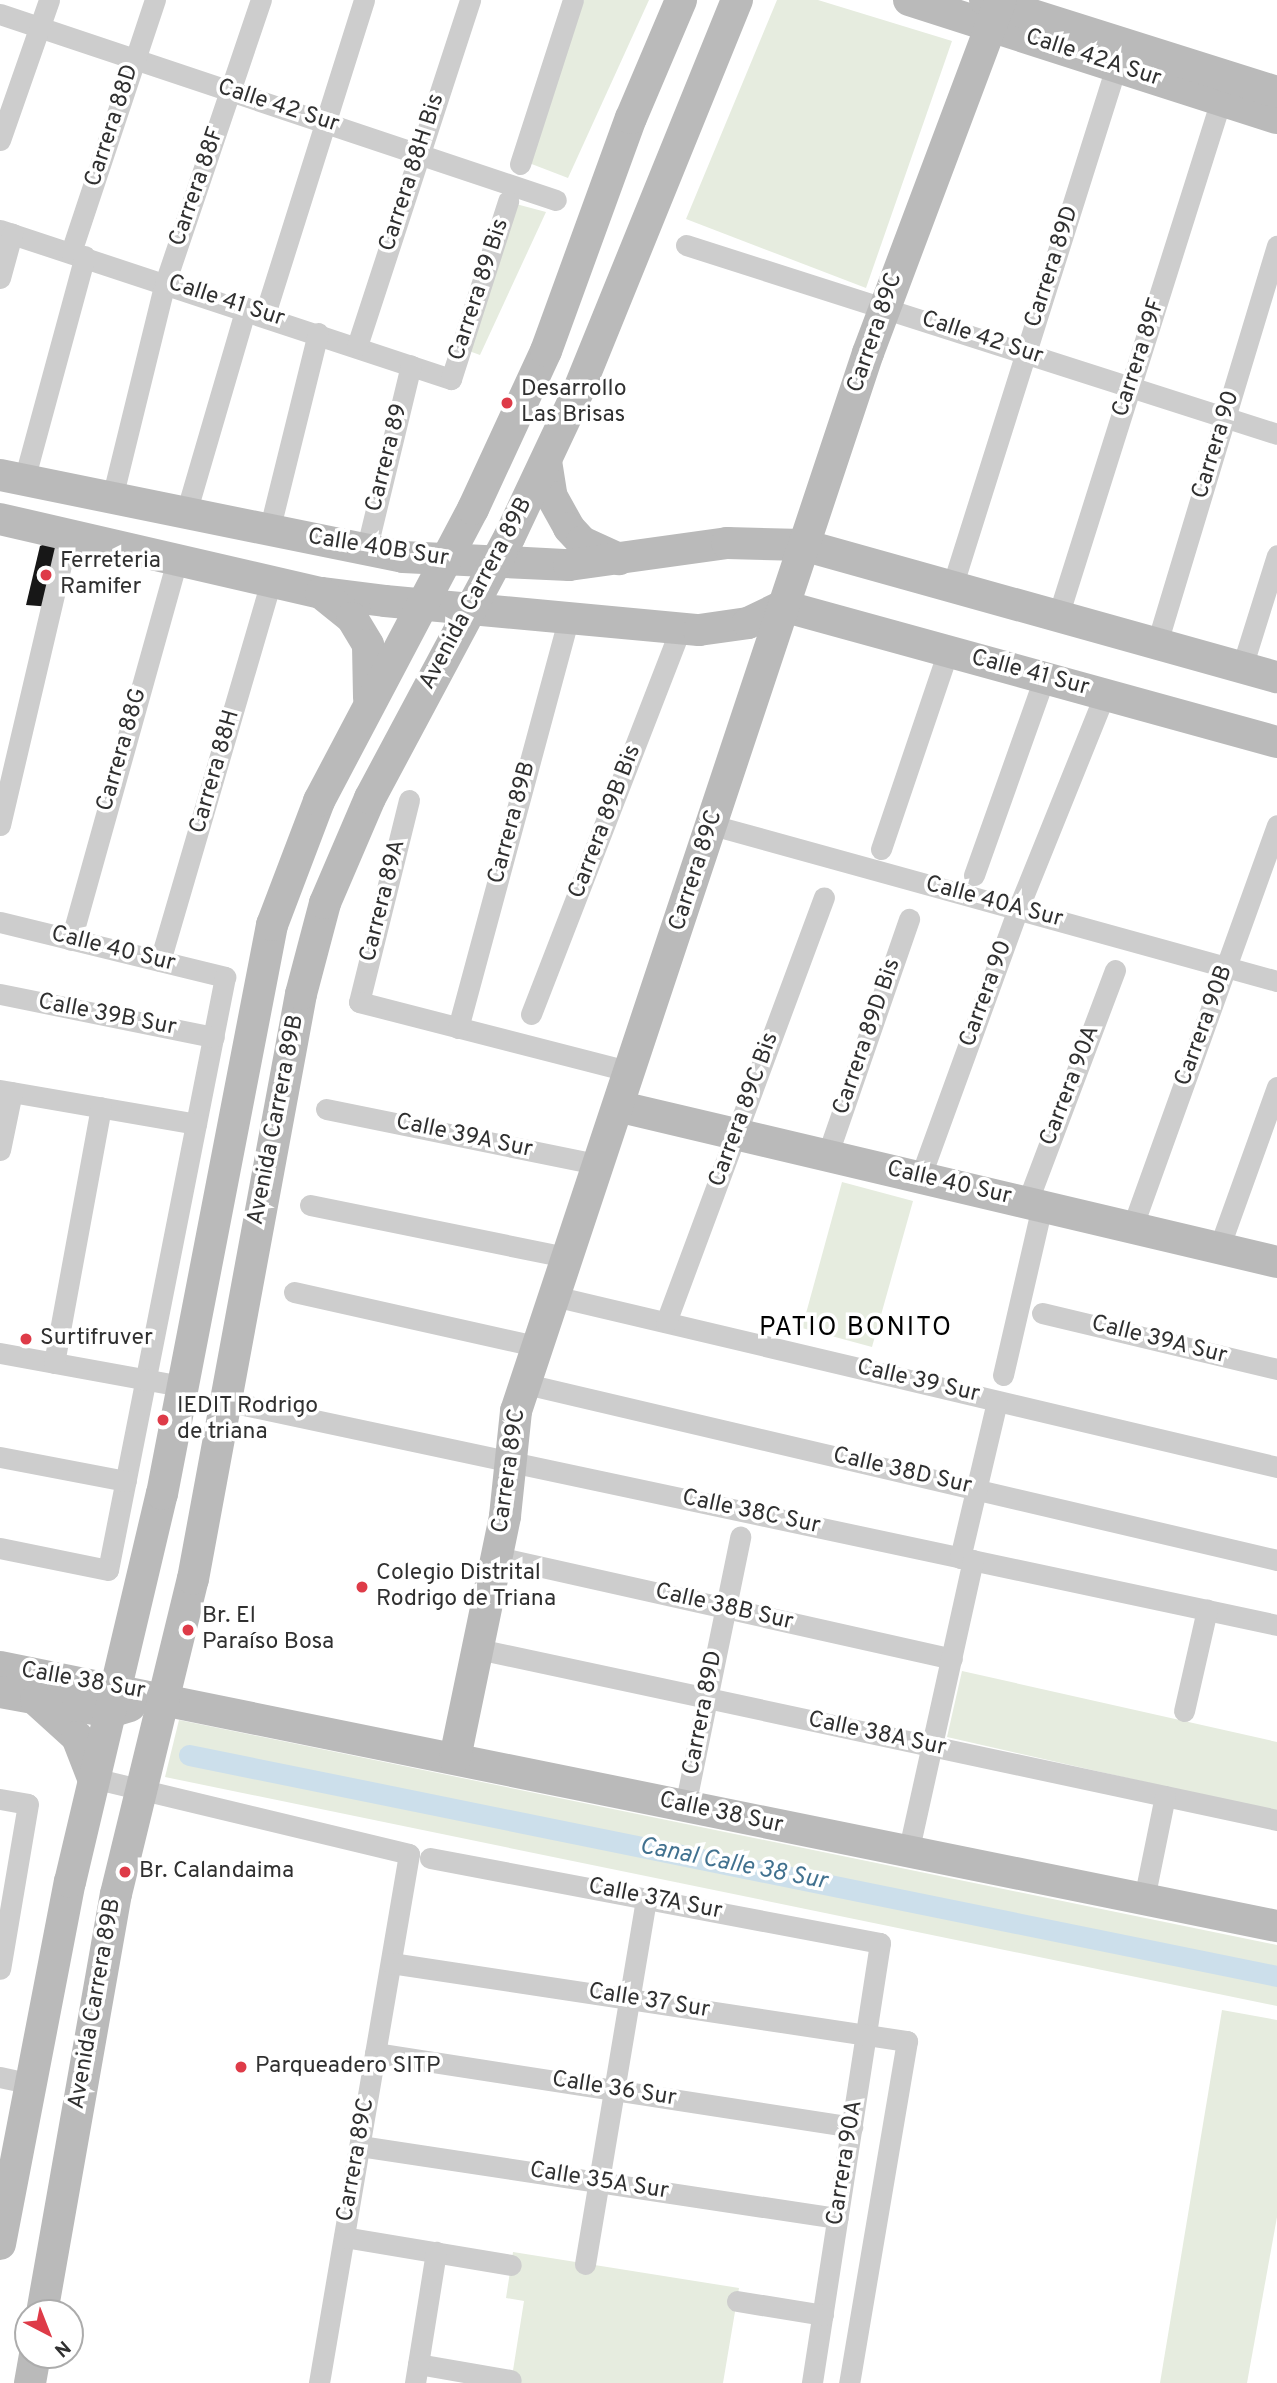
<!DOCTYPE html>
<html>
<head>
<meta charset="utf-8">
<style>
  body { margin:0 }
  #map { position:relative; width:1277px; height:2383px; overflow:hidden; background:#fff; font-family:Overpass,sans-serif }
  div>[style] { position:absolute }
  .green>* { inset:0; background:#e6ecdf }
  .canal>* { height:21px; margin:-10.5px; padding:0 10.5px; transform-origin:10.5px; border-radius:10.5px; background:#ccdfeb }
  .building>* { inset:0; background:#171717 }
  .street>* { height:21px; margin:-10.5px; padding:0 10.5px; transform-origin:10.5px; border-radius:10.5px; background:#cdcdcd }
  .secondary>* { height:32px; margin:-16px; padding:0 16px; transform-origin:16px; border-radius:16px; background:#bababa }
  .dots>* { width:19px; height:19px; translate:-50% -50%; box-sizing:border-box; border:4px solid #fff; border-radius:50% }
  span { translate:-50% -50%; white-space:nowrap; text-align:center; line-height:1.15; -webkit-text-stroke:7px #fff; paint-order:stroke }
  .street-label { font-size:23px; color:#303030 }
  .poi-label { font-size:23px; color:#303030 }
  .left { translate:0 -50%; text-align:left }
  .water-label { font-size:24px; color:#41718f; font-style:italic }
  .quarter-label { font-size:26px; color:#000; letter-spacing:2px }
  .north { position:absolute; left:14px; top:2299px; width:70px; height:70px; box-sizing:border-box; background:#fff; border:2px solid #acacac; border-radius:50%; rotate:138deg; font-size:19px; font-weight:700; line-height:28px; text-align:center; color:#303030 }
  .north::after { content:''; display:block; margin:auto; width:24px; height:32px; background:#de3b48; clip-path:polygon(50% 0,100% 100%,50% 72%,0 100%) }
</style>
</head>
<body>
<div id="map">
  <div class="green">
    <i style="clip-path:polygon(584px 0,649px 0,568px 178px,529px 163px)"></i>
    <i style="clip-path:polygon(777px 0,818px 0,952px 41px,866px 288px,686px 219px)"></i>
    <i style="clip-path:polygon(516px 204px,546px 212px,480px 355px,469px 351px)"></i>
    <i style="clip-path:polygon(842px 1182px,913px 1201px,872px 1347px,802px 1328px)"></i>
    <i style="clip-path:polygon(962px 1671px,1277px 1742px,1277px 1812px,947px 1737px)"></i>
    <i style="clip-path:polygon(179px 1720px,1277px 1945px,1277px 2006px,165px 1777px)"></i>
    <i style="clip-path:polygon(1222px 2010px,1277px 2020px,1277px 2217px,1247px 2383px,1160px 2383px)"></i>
    <i style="clip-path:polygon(513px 2252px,739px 2288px,723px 2383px,511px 2383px,524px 2301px,506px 2298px)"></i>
  </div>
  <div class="canal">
    <i style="left:189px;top:1755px;width:1110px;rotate:11.48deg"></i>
  </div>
  <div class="building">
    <i style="clip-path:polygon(68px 535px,52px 607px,26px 605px,40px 546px)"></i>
  </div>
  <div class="street">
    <i style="left:0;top:14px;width:586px;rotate:18.5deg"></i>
    <i style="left:0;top:140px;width:148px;rotate:-70.7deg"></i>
    <i style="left:520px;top:164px;width:172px;rotate:-72.1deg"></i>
    <i style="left:0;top:230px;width:475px;rotate:18.3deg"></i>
    <i style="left:451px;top:379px;width:187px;rotate:-72.2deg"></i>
    <i style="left:686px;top:245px;width:620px;rotate:17.73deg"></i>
    <i style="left:71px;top:252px;width:266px;rotate:-71.6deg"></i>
    <i style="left:0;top:278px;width:46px;rotate:-74.7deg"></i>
    <i style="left:265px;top:314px;width:329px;rotate:-72.5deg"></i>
    <i style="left:357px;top:346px;width:364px;rotate:-71.9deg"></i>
    <i style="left:24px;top:480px;width:232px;rotate:-74.8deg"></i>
    <i style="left:112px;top:498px;width:221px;rotate:-76.2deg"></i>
    <i style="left:165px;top:283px;width:299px;rotate:-71.3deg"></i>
    <i style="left:186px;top:513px;width:214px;rotate:-73.7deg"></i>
    <i style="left:269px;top:531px;width:204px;rotate:-76.1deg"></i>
    <i style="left:366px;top:551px;width:191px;rotate:-76.4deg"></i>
    <i style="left:952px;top:587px;width:545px;rotate:-72.5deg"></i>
    <i style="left:1058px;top:616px;width:541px;rotate:-72.47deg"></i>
    <i style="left:1157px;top:643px;width:415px;rotate:-73.2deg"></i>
    <i style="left:1242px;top:667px;width:117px;rotate:-72.6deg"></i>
    <i style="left:409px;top:800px;width:208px;rotate:103.9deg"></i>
    <i style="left:359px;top:1002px;width:282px;rotate:14.4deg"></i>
    <i style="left:0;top:825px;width:298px;rotate:-76.8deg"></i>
    <i style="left:712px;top:825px;width:586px;rotate:15.44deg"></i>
    <i style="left:881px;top:849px;width:209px;rotate:-71.3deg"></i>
    <i style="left:974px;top:875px;width:209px;rotate:-70.4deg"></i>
    <i style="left:0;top:922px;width:232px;rotate:13.7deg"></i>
    <i style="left:225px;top:977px;width:604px;rotate:101.16deg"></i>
    <i style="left:108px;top:1570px;width:110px;rotate:-168.5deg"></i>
    <i style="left:71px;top:940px;width:395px;rotate:-74.4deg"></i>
    <i style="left:160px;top:961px;width:395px;rotate:-73.7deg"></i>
    <i style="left:0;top:994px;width:218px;rotate:11.4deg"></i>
    <i style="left:531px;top:1014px;width:412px;rotate:-68.8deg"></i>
    <i style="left:458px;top:1028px;width:424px;rotate:-74.9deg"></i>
    <i style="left:0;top:1090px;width:199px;rotate:9.8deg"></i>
    <i style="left:326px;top:1109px;width:282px;rotate:11.5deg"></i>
    <i style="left:0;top:1150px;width:59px;rotate:-78.3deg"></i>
    <i style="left:827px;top:1156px;width:251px;rotate:-70.9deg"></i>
    <i style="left:920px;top:1178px;width:286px;rotate:-70deg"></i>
    <i style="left:1018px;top:909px;width:232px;rotate:-68deg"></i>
    <i style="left:1027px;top:1203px;width:249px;rotate:-69.3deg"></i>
    <i style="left:310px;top:1205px;width:266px;rotate:11.5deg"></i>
    <i style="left:1132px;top:1228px;width:428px;rotate:-70.2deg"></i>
    <i style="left:1219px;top:1248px;width:171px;rotate:-70.2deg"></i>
    <i style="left:294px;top:1292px;width:252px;rotate:12.6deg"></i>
    <i style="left:558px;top:1297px;width:739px;rotate:13.3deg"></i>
    <i style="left:1042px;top:1313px;width:242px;rotate:13.4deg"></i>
    <i style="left:666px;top:1322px;width:453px;rotate:-69.6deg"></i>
    <i style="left:0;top:1353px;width:185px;rotate:10.3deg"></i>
    <i style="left:54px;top:1363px;width:260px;rotate:-79.6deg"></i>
    <i style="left:1003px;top:1375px;width:173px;rotate:-77deg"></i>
    <i style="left:526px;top:1384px;width:771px;rotate:13.19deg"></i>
    <i style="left:225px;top:1401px;width:1076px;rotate:12.02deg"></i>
    <i style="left:0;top:1457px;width:128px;rotate:10.8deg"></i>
    <i style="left:497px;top:1557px;width:466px;rotate:12.6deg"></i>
    <i style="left:960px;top:1558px;width:161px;rotate:-76.7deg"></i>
    <i style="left:478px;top:1649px;width:817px;rotate:12.08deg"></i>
    <i style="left:1184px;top:1711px;width:104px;rotate:-77.2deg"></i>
    <i style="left:93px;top:1778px;width:325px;rotate:13.5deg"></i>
    <i style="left:409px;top:1854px;width:537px;rotate:99.66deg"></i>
    <i style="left:0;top:1799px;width:28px;rotate:10deg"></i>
    <i style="left:28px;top:1804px;width:167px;rotate:99.6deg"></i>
    <i style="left:685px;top:1806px;width:275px;rotate:-78.4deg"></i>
    <i style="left:908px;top:1853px;width:300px;rotate:-77.5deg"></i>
    <i style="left:430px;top:1858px;width:458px;rotate:10.7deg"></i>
    <i style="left:880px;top:1943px;width:445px;rotate:98.8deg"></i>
    <i style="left:1144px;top:1899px;width:105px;rotate:-78.5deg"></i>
    <i style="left:391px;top:1963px;width:522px;rotate:8.6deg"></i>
    <i style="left:907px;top:2041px;width:347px;rotate:99.6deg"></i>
    <i style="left:375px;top:2053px;width:483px;rotate:8.8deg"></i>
    <i style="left:0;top:2077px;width:14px;rotate:12deg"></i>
    <i style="left:360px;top:2146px;width:483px;rotate:8.6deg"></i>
    <i style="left:344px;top:2237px;width:169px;rotate:9.5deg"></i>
    <i style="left:585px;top:2264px;width:370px;rotate:-80.5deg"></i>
    <i style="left:737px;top:2301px;width:87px;rotate:9.2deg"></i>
    <i style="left:418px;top:2364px;width:94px;rotate:9.8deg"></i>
    <i style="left:415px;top:2383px;width:133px;rotate:-80.9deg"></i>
  </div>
  <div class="secondary">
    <i style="left:909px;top:0;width:386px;rotate:17.8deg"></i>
    <i style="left:985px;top:0;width:306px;rotate:17.5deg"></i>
    <i style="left:546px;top:461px;width:36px;rotate:81deg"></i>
    <i style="left:552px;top:497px;width:35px;rotate:61deg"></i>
    <i style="left:569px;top:528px;width:19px;rotate:47deg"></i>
    <i style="left:582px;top:542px;width:41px;rotate:24.7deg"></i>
    <i style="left:0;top:475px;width:411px;rotate:11.5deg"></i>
    <i style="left:403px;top:557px;width:166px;rotate:2.8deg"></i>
    <i style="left:569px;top:565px;width:160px;rotate:-7.9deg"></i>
    <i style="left:727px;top:543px;width:76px;rotate:1.5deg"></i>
    <i style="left:803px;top:545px;width:492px;rotate:15.6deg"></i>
    <i style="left:0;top:519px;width:329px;rotate:13deg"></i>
    <i style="left:321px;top:593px;width:64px;rotate:7.1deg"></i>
    <i style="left:385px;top:601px;width:315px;rotate:5.3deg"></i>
    <i style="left:699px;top:630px;width:49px;rotate:-8.1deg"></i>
    <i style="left:748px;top:623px;width:39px;rotate:-26deg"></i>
    <i style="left:321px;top:593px;width:40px;rotate:39deg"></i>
    <i style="left:352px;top:618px;width:31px;rotate:59deg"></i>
    <i style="left:368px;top:645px;width:53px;rotate:88.9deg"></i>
    <i style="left:783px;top:606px;width:512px;rotate:15.39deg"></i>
    <i style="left:621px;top:1107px;width:674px;rotate:13.29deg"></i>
    <i style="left:0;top:1667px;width:1303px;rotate:11.47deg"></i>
    <i style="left:0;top:1692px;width:112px;rotate:10.3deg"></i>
    <i style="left:110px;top:1712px;width:21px;rotate:-17deg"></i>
    <i style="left:36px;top:1700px;width:55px;rotate:42.1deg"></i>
    <i style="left:77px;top:1737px;width:44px;rotate:68.7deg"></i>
    <i style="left:455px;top:1758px;width:247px;rotate:-78.3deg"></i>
    <i style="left:505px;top:1516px;width:106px;rotate:-84deg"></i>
    <i style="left:516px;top:1411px;width:1115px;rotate:-71.6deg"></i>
    <i style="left:868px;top:353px;width:377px;rotate:-69.4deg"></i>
    <i style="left:0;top:2244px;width:369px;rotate:-79.1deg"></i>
    <i style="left:70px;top:1882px;width:399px;rotate:-76.7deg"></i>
    <i style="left:162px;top:1494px;width:580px;rotate:-79.06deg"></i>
    <i style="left:272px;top:925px;width:133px;rotate:-69.2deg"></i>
    <i style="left:319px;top:801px;width:330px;rotate:-62.2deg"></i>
    <i style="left:473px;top:509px;width:174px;rotate:-65.2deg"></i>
    <i style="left:546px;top:351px;width:248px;rotate:-70deg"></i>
    <i style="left:631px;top:118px;width:128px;rotate:-67deg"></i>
    <i style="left:42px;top:2313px;width:425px;rotate:-80deg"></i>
    <i style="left:116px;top:1894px;width:324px;rotate:-76.3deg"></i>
    <i style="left:193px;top:1579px;width:595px;rotate:-79.54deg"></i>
    <i style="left:301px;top:994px;width:94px;rotate:-75.2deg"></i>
    <i style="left:325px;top:903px;width:114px;rotate:-66.8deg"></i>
    <i style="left:370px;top:798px;width:295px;rotate:-61.9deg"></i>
    <i style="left:509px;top:538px;width:165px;rotate:-64.8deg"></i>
    <i style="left:579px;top:389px;width:420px;rotate:-67.9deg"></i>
    <i style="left:30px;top:2383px;width:28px;rotate:-80deg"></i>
  </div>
  <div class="dots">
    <i style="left:507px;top:403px;background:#de3b48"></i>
    <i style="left:46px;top:575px;background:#de3b48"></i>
    <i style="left:26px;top:1339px;background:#de3b48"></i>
    <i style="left:163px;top:1420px;background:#de3b48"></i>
    <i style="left:362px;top:1587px;background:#de3b48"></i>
    <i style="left:188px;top:1630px;background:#de3b48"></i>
    <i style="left:125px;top:1872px;background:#de3b48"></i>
    <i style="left:241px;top:2067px;background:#de3b48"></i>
  </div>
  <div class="street-label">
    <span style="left:1093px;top:59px;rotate:18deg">Calle 42A Sur</span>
    <span style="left:278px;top:107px;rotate:18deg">Calle 42 Sur</span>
    <span style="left:113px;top:126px;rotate:-72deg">Carrera 88D</span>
    <span style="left:413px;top:173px;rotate:-72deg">Carrera 88H Bis</span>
    <span style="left:198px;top:187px;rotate:-71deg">Carrera 88F</span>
    <span style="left:1053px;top:267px;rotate:-72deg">Carrera 89D</span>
    <span style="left:480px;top:290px;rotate:-72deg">Carrera 89 Bis</span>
    <span style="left:226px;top:302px;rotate:18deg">Calle 41 Sur</span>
    <span style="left:876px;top:333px;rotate:-71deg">Carrera 89C</span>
    <span style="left:982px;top:339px;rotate:18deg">Calle 42 Sur</span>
    <span style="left:1140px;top:358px;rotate:-72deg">Carrera 89F</span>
    <span style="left:1217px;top:445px;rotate:-73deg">Carrera 90</span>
    <span style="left:388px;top:458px;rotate:-76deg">Carrera 89</span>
    <span style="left:378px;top:549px;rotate:9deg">Calle 40B Sur</span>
    <span style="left:477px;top:594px;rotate:-62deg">Avenida Carrera 89B</span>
    <span style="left:1030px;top:674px;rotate:15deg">Calle 41 Sur</span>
    <span style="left:123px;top:750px;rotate:-74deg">Carrera 88G</span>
    <span style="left:216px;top:772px;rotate:-74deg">Carrera 88H</span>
    <span style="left:606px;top:822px;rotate:-69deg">Carrera 89B Bis</span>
    <span style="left:513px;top:823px;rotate:-75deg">Carrera 89B</span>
    <span style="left:697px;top:871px;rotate:-72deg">Carrera 89C</span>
    <span style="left:384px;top:901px;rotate:-76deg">Carrera 89A</span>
    <span style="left:994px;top:903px;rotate:15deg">Calle 40A Sur</span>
    <span style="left:113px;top:950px;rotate:14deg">Calle 40 Sur</span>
    <span style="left:987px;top:994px;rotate:-70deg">Carrera 90</span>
    <span style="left:107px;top:1016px;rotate:11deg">Calle 39B Sur</span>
    <span style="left:1205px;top:1026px;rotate:-70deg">Carrera 90B</span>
    <span style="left:868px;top:1037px;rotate:-71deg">Carrera 89D Bis</span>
    <span style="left:1071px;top:1086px;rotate:-69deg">Carrera 90A</span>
    <span style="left:745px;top:1110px;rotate:-70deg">Carrera 89C Bis</span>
    <span style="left:277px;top:1120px;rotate:-79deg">Avenida Carrera 89B</span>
    <span style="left:464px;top:1137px;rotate:12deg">Calle 39A Sur</span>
    <span style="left:949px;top:1184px;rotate:13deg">Calle 40 Sur</span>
    <span style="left:1159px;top:1341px;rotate:14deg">Calle 39A Sur</span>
    <span style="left:918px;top:1382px;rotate:13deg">Calle 39 Sur</span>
    <span style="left:510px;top:1471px;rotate:-82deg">Carrera 89C</span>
    <span style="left:902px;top:1472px;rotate:13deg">Calle 38D Sur</span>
    <span style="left:751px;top:1513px;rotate:12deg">Calle 38C Sur</span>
    <span style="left:724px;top:1608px;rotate:13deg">Calle 38B Sur</span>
    <span style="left:83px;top:1682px;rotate:10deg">Calle 38 Sur</span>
    <span style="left:704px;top:1713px;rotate:-79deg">Carrera 89D</span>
    <span style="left:877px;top:1735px;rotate:12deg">Calle 38A Sur</span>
    <span style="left:721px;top:1814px;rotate:12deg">Calle 38 Sur</span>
    <span style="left:655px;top:1900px;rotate:11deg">Calle 37A Sur</span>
    <span style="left:649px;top:2002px;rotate:9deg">Calle 37 Sur</span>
    <span style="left:96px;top:2004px;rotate:-80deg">Avenida Carrera 89B</span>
    <span style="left:614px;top:2090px;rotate:9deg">Calle 36 Sur</span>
    <span style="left:357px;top:2160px;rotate:-80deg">Carrera 89C</span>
    <span style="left:846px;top:2163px;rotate:-81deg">Carrera 90A</span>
    <span style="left:599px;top:2182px;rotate:9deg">Calle 35A Sur</span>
  </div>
  <div class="poi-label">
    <span class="left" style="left:521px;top:403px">Desarrollo<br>Las Brisas</span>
    <span class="left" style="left:60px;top:575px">Ferreteria<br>Ramifer</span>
    <span class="left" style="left:40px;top:1339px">Surtifruver</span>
    <span class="left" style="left:177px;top:1420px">IEDIT Rodrigo<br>de triana</span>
    <span class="left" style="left:376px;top:1587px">Colegio Distrital<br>Rodrigo de Triana</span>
    <span class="left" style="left:202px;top:1630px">Br. El<br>Paraíso Bosa</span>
    <span class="left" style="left:139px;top:1872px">Br. Calandaima</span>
    <span class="left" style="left:255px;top:2067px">Parqueadero SITP</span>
  </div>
  <div class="water-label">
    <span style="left:733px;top:1865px;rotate:11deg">Canal Calle 38 Sur</span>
  </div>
  <div class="quarter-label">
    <span style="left:856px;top:1329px">PATIO BONITO</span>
  </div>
  <div class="north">N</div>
</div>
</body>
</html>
